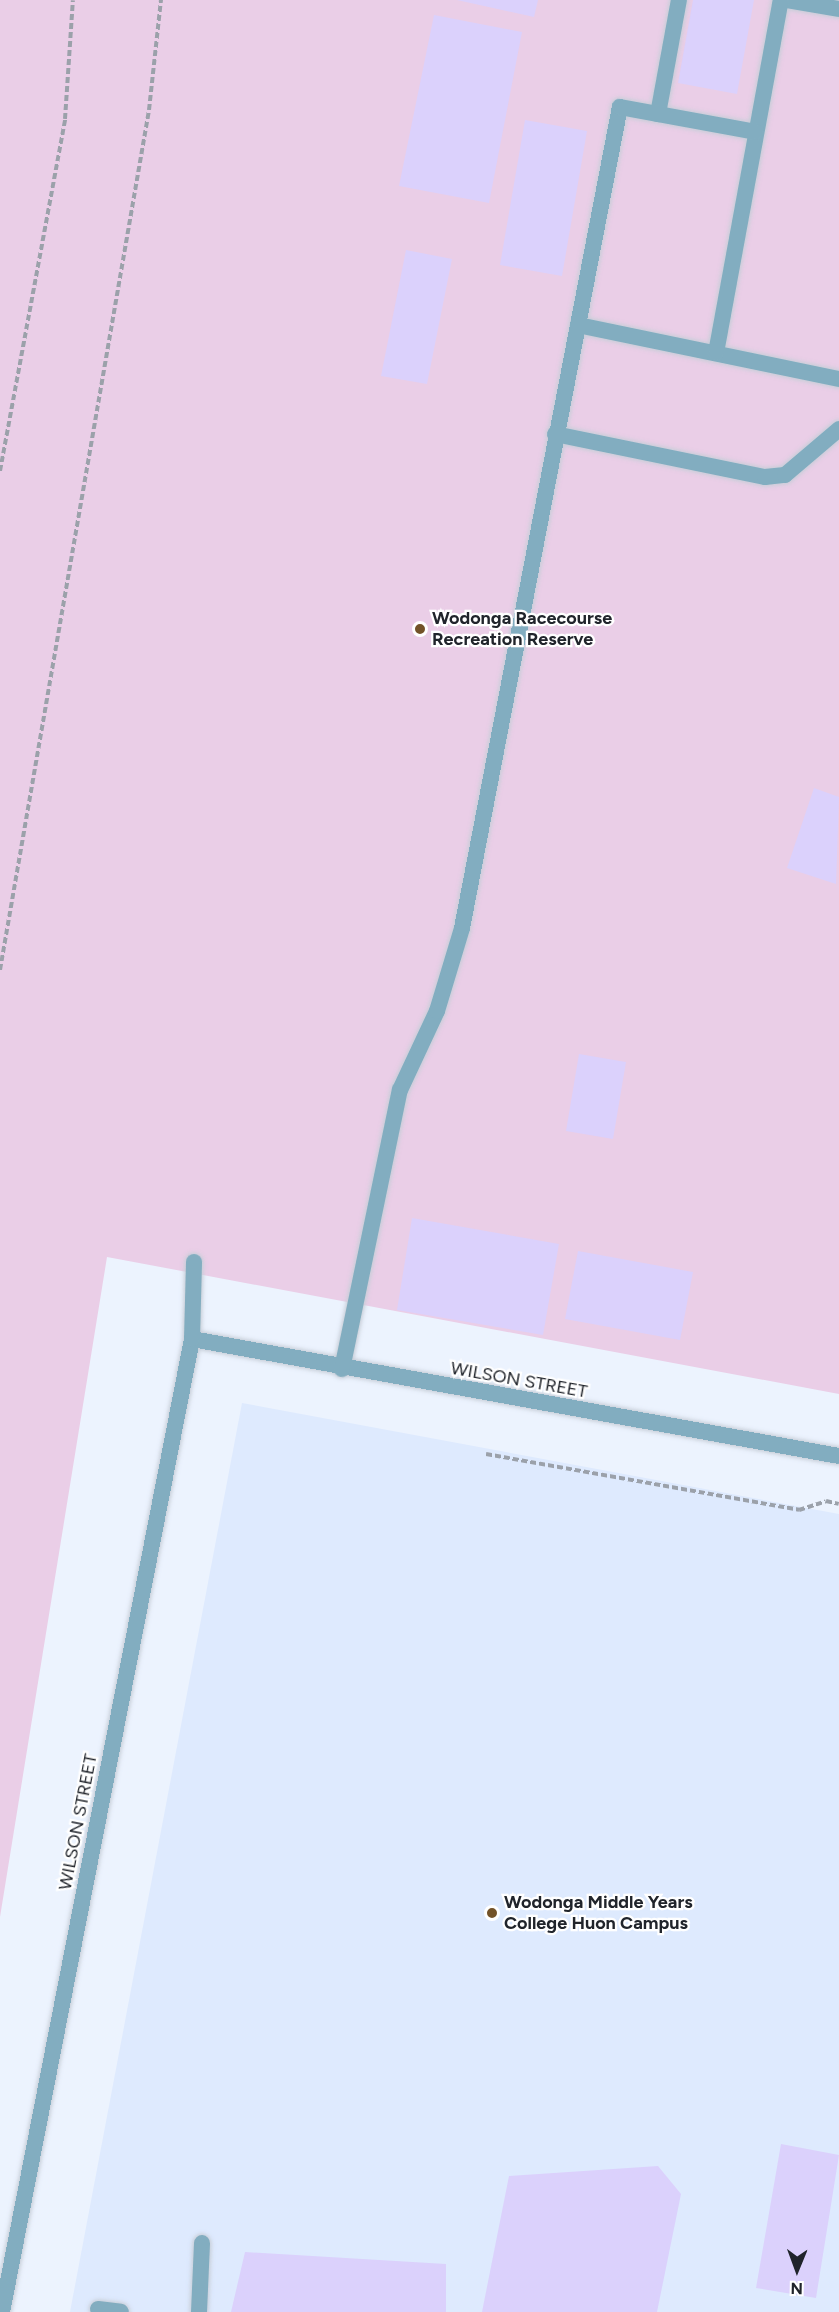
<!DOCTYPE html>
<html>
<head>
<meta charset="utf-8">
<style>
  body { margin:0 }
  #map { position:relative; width:839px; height:2312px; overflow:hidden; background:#ecf3fe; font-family:Figtree,sans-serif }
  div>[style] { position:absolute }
  .built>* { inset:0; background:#deeafe }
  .green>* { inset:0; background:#eacee7 }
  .building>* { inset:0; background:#dbd1fc }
  .path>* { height:4px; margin-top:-2px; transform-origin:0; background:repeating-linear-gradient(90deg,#9ba1aa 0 6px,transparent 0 9px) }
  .roads { filter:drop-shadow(0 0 2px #c7ced8) drop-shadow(0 0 2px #c7ced8) }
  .service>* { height:16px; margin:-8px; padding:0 8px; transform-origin:8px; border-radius:8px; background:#82adc0 }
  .minor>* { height:16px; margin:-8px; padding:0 8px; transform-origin:8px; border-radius:8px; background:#82adc0 }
  .dots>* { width:16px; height:16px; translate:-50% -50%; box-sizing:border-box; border:3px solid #fff; border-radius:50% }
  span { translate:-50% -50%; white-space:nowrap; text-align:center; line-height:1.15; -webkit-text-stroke:4.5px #fff; paint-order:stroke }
  .poi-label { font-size:18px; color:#20242b; font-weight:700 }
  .left { translate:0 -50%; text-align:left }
  .street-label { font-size:18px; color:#20242b }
  .north { position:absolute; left:767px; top:2240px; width:60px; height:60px; -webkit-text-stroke:4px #fff; paint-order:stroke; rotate:181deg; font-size:16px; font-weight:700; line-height:24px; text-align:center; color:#20242b }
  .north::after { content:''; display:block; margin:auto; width:21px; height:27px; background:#20242b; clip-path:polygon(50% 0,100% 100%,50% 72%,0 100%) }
</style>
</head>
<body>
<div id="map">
  <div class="built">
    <i style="clip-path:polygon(242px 1403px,839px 1514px,839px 2312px,70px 2312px)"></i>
  </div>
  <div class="green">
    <i style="clip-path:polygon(0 0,839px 0,839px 1394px,107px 1257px,0 1917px)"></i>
  </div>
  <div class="building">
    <i style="clip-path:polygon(457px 0,538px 0,534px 17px)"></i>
    <i style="clip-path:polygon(693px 0,754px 0,737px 94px,678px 83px)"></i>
    <i style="clip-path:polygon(434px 15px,522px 32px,489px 203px,399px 186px)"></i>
    <i style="clip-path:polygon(525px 120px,587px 131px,562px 276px,500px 265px)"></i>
    <i style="clip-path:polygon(406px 250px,452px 259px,427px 384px,381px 376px)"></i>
    <i style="clip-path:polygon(814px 788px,839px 797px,836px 884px,787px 868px)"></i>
    <i style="clip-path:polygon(579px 1054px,626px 1062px,613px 1139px,566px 1131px)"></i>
    <i style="clip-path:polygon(412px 1218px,559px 1244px,543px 1335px,397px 1310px)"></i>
    <i style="clip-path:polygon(578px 1251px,693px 1272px,680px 1340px,565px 1319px)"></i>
    <i style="clip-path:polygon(781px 2144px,839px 2155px,816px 2298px,756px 2288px)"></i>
    <i style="clip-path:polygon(658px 2166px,681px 2194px,657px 2312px,482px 2312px,509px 2176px)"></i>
    <i style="clip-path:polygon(245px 2252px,446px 2264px,446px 2312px,231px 2312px)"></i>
  </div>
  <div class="path">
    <i style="left:0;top:471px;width:358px;rotate:-79.5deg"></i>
    <i style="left:65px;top:119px;width:119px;rotate:-86.2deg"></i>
    <i style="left:0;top:970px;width:873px;rotate:-80.17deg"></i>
    <i style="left:149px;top:110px;width:111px;rotate:-83.8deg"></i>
    <i style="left:486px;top:1454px;width:318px;rotate:10.1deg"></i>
    <i style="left:799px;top:1510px;width:28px;rotate:-18deg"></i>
    <i style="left:826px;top:1501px;width:13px;rotate:13deg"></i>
  </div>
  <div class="roads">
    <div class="service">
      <i style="left:98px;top:2309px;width:23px;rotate:7deg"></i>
      <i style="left:199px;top:2312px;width:69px;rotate:-87.5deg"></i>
    </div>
    <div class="minor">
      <i style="left:786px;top:0;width:54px;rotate:9.6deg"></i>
      <i style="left:658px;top:114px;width:116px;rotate:-79.6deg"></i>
      <i style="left:578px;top:325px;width:267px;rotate:11.7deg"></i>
      <i style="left:716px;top:353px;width:359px;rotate:-79.6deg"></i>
      <i style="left:555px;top:434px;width:214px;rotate:11.6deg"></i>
      <i style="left:765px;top:477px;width:20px;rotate:-6deg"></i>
      <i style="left:785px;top:475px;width:71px;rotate:-40.4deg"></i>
      <i style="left:192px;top:1339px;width:657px;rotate:10.25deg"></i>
      <i style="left:342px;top:1369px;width:285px;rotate:-78.3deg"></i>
      <i style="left:400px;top:1090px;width:87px;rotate:-64.9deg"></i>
      <i style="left:437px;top:1011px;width:87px;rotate:-73.2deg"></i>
      <i style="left:462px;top:928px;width:836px;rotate:-79.11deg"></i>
      <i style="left:620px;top:107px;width:138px;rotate:10.4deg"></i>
      <i style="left:2px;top:2312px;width:991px;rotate:-78.95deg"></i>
      <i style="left:192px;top:1339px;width:77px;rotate:-88.5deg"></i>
    </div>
  </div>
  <div class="dots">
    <i style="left:420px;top:629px;background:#725228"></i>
    <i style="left:492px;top:1913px;background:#725228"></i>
  </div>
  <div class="poi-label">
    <span class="left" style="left:432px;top:629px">Wodonga Racecourse<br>Recreation Reserve</span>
    <span class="left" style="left:504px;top:1913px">Wodonga Middle Years<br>College Huon Campus</span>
  </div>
  <div class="street-label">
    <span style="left:519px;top:1380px;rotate:10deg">WILSON STREET</span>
    <span style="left:78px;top:1822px;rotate:-79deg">WILSON STREET</span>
  </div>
  <div class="north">N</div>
</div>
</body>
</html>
